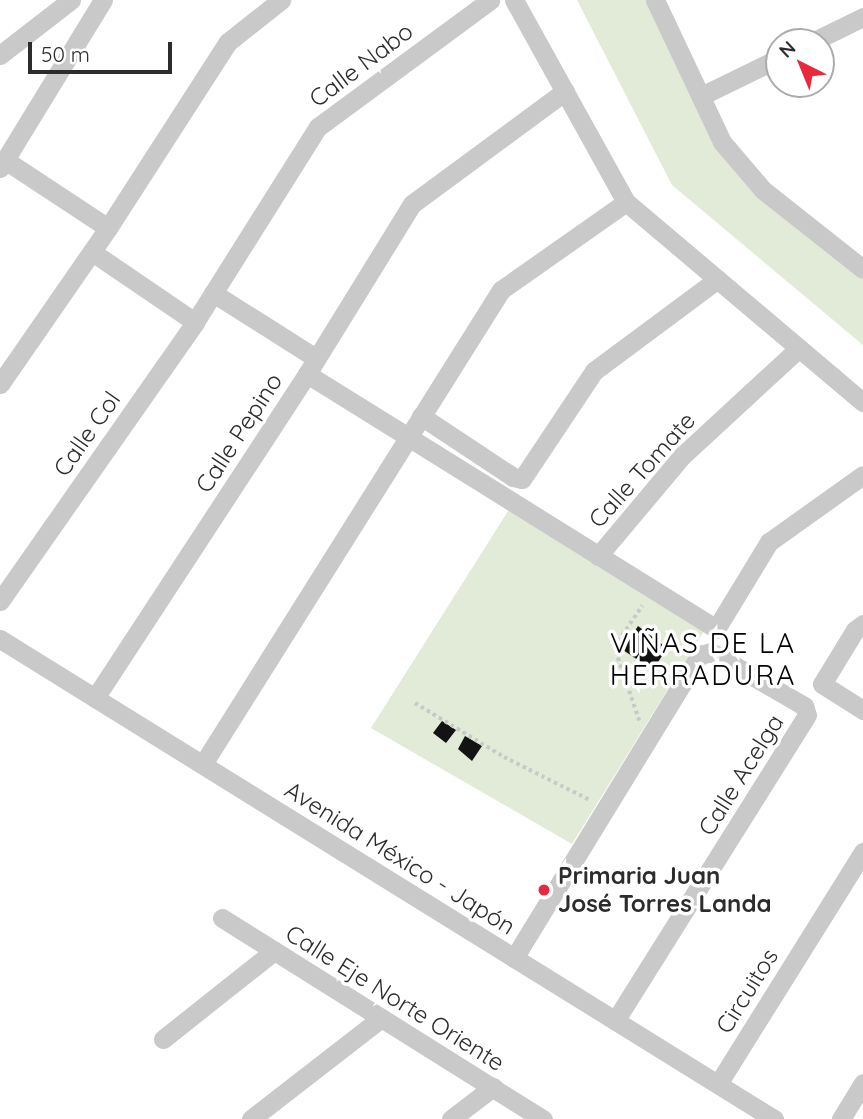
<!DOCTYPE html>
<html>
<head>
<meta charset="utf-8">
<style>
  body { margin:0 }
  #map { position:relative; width:863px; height:1119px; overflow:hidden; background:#fff; font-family:Quicksand,sans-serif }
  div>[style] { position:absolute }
  .green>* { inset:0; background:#e2ead8 }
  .building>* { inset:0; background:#131313 }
  .path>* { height:3.5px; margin-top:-1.75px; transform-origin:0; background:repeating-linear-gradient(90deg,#c9c9c9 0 3.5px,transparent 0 7px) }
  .minor>* { height:19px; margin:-9.5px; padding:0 9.5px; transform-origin:9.5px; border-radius:9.5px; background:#c9c9c9 }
  .dots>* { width:19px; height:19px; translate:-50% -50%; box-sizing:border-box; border:4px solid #fff; border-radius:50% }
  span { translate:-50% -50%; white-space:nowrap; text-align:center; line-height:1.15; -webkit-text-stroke:7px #fff; paint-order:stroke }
  .street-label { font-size:24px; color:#2c2c2c }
  .poi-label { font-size:24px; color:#2c2c2c; font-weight:700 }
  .left { translate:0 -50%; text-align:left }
  .quarter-label { font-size:28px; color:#000; letter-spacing:2px }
  .north { position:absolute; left:765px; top:28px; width:70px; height:70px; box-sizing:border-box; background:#fff; border:2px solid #ababab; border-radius:50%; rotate:317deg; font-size:19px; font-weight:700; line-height:28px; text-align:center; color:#2c2c2c }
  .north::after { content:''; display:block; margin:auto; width:24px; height:32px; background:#e8283c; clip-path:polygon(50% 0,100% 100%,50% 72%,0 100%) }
  .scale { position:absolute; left:28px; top:42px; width:144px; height:32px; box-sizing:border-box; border:4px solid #2c2c2c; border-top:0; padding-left:9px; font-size:21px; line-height:24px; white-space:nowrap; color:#2c2c2c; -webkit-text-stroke:5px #fff; paint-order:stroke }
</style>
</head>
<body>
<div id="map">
  <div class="green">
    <i style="clip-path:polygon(577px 0,646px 0,716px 148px,779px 209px,863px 279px,863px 345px,672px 185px)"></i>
    <i style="clip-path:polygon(510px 508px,704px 631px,572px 844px,371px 728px)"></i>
  </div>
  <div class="building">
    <i style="clip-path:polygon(638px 626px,667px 648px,653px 670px,623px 650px)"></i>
    <i style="clip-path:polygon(442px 721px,456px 730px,446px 743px,433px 733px)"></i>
    <i style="clip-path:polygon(465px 736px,482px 746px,472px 761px,458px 749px)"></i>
  </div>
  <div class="path">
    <i style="left:415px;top:703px;width:104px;rotate:31.2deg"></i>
    <i style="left:504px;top:757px;width:96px;rotate:26.6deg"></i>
    <i style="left:639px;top:721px;width:78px;rotate:-108.7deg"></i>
    <i style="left:614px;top:647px;width:50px;rotate:-55.7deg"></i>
  </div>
  <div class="minor">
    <i style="left:514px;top:0;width:231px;rotate:61deg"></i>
    <i style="left:626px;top:202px;width:310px;rotate:40.2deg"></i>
    <i style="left:655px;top:0;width:157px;rotate:64.7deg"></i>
    <i style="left:722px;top:142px;width:63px;rotate:49.5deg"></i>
    <i style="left:763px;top:190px;width:127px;rotate:38.3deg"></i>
    <i style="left:812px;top:42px;width:57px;rotate:-26.1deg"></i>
    <i style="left:0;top:55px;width:90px;rotate:-37.8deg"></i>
    <i style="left:701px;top:96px;width:87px;rotate:-26deg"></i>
    <i style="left:5px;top:160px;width:123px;rotate:33.4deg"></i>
    <i style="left:0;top:168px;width:197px;rotate:-58.5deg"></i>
    <i style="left:92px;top:252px;width:125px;rotate:34.2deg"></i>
    <i style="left:213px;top:293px;width:122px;rotate:32.3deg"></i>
    <i style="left:307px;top:374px;width:482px;rotate:31.9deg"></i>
    <i style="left:716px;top:629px;width:102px;rotate:-58.7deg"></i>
    <i style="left:769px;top:542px;width:115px;rotate:-35.5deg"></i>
    <i style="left:0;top:384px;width:190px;rotate:-55.3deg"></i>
    <i style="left:108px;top:228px;width:221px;rotate:-57.2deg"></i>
    <i style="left:228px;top:42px;width:68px;rotate:-38.4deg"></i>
    <i style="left:421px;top:416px;width:110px;rotate:33.5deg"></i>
    <i style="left:513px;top:477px;width:9px;rotate:13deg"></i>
    <i style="left:522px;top:479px;width:130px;rotate:-56.3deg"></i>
    <i style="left:594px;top:371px;width:154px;rotate:-36.6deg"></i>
    <i style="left:598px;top:556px;width:131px;rotate:-50deg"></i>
    <i style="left:682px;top:456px;width:159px;rotate:-42.7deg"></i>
    <i style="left:0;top:601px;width:340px;rotate:-55deg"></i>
    <i style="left:195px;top:322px;width:231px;rotate:-57.8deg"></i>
    <i style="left:318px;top:127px;width:214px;rotate:-36.4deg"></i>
    <i style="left:863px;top:624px;width:10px;rotate:143deg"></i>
    <i style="left:855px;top:630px;width:63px;rotate:121.4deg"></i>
    <i style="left:822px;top:684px;width:49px;rotate:32.4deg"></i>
    <i style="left:0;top:639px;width:911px;rotate:31.81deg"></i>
    <i style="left:95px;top:698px;width:387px;rotate:-56.8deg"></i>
    <i style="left:307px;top:374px;width:200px;rotate:-58.3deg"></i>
    <i style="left:412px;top:204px;width:190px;rotate:-36.4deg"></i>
    <i style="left:203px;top:764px;width:560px;rotate:-57.84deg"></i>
    <i style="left:501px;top:290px;width:153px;rotate:-35.1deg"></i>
    <i style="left:222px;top:918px;width:379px;rotate:32.1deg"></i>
    <i style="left:514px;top:958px;width:356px;rotate:-58.5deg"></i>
    <i style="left:700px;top:655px;width:11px;rotate:-15deg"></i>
    <i style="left:711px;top:652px;width:108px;rotate:30.1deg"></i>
    <i style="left:804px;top:706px;width:9px;rotate:72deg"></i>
    <i style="left:807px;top:715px;width:361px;rotate:122.1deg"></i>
    <i style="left:163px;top:1039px;width:142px;rotate:-38.4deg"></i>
    <i style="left:718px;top:1084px;width:274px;rotate:-58deg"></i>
    <i style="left:251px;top:1119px;width:165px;rotate:-37.8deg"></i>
    <i style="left:451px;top:1119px;width:53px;rotate:-37.3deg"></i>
    <i style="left:841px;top:1119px;width:42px;rotate:-58.6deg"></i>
  </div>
  <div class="dots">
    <i style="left:544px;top:890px;background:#e8283c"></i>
  </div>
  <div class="street-label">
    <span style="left:361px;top:65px;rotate:-37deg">Calle Nabo</span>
    <span style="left:239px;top:433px;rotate:-57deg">Calle Pepino</span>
    <span style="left:87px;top:434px;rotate:-55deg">Calle Col</span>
    <span style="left:642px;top:470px;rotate:-48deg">Calle Tomate</span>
    <span style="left:741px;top:775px;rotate:-58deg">Calle Acelga</span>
    <span style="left:400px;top:858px;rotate:32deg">Avenida México - Japón</span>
    <span style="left:747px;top:991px;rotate:-58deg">Circuitos</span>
    <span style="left:395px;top:998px;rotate:32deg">Calle Eje Norte Oriente</span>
  </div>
  <div class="poi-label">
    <span class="left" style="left:558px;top:890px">Primaria Juan<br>José Torres Landa</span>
  </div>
  <div class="quarter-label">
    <span style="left:703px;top:659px">VIÑAS DE LA<br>HERRADURA</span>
  </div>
  <div class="north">N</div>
  <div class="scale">50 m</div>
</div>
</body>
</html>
